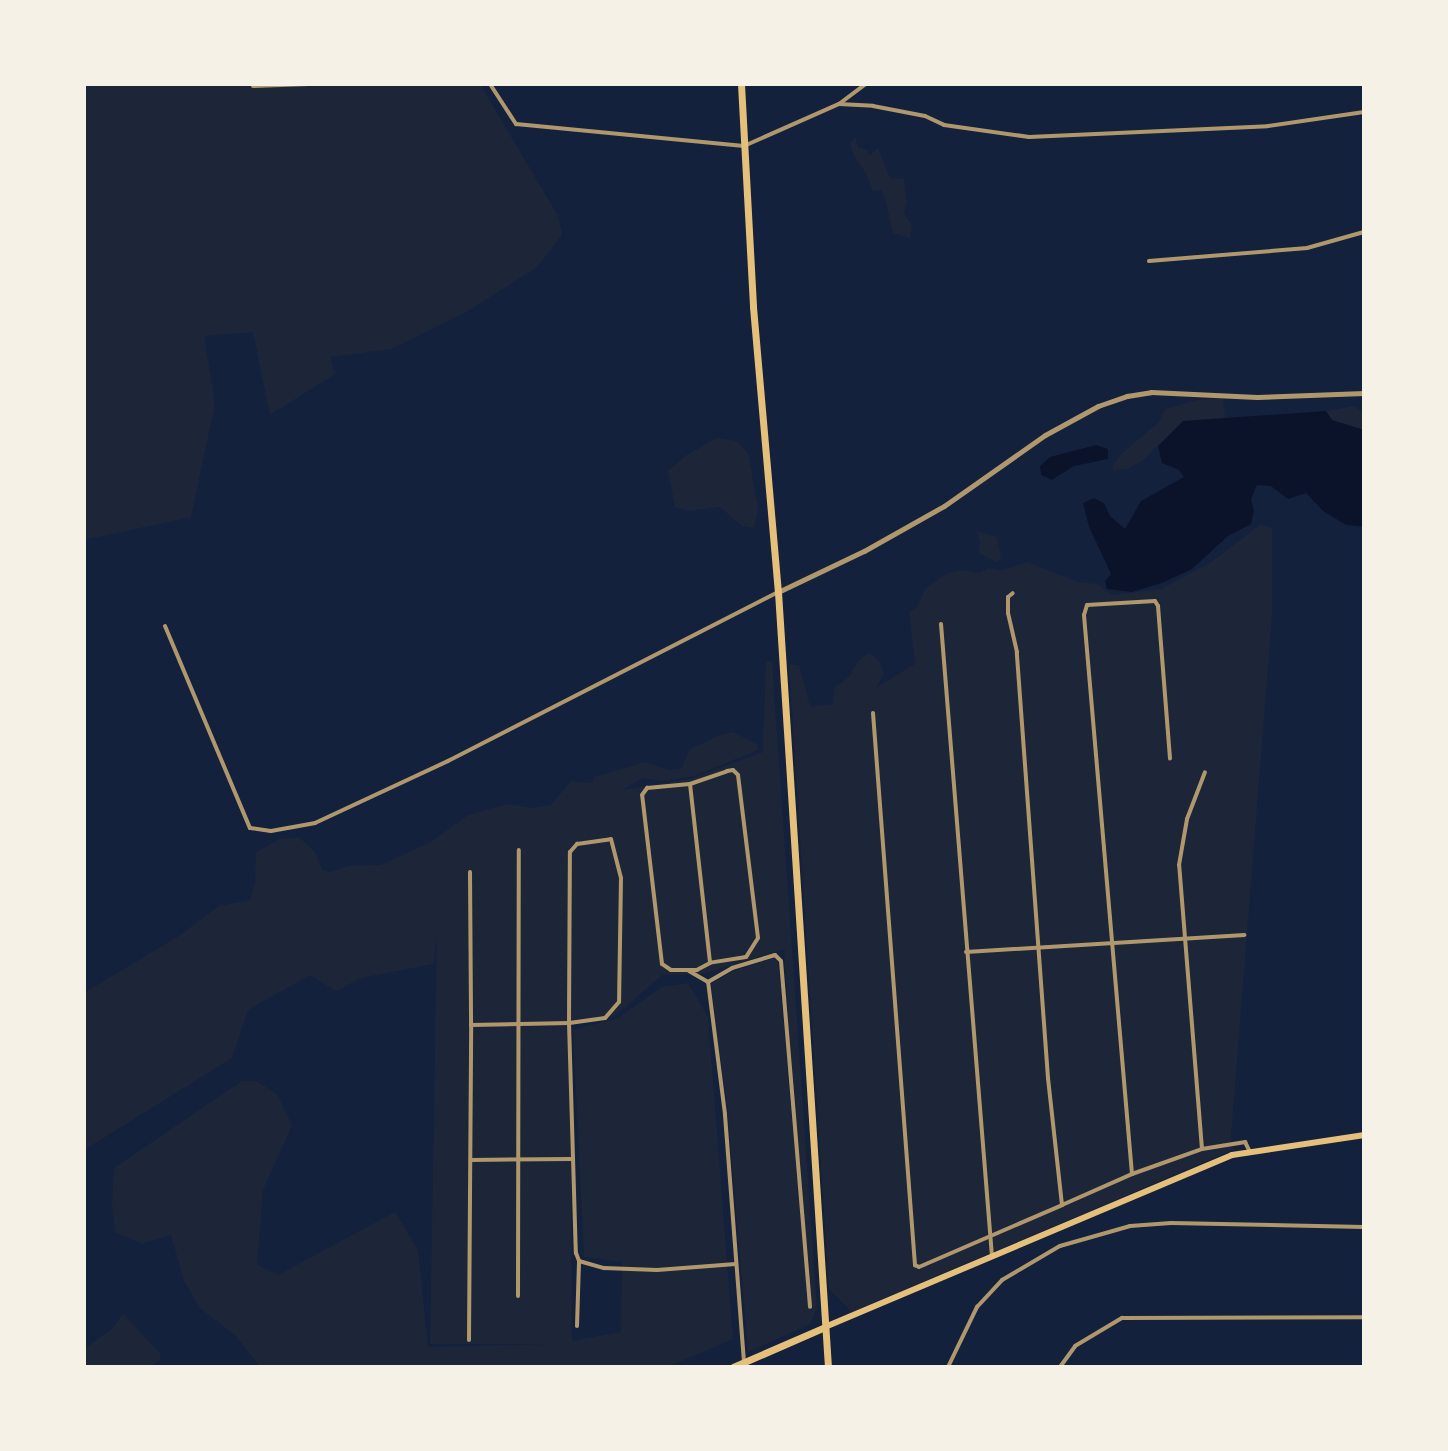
<!DOCTYPE html>
<html>
<head>
<meta charset="utf-8">
<style>
  body { margin:0 }
  #map { position:relative; width:1448px; height:1451px; overflow:hidden; background:#14213d; font-family:Manrope,sans-serif }
  div>[style] { position:absolute }
  .green>* { inset:0; background:#1d2539 }
  .water>* { inset:0; background:#0b132b }
  .minor>* { height:4px; margin:-2px; padding:0 2px; transform-origin:2px; border-radius:2px; background:#b1986c }
  .tertiary>* { height:5px; margin:-2.5px; padding:0 2.5px; transform-origin:2.5px; border-radius:2.5px; background:#b1986c }
  .secondary>* { height:6px; margin:-3px; padding:0 3px; transform-origin:3px; border-radius:3px; background:#e5c07b }
  .primary>* { height:7px; margin:-3.5px; padding:0 3.5px; transform-origin:3.5px; border-radius:3.5px; background:#e5c07b }
  span { translate:-50% -50%; white-space:nowrap; text-align:center; line-height:1.15; -webkit-text-stroke:7px #f6f1e7; paint-order:stroke }
  .frame { position:absolute; inset:0; border:86px solid #f6f1e7; pointer-events:none }
</style>
</head>
<body>
<div id="map">
  <div class="green">
    <i style="clip-path:polygon(84px 84px,480px 84px,558px 216px,562px 235px,537px 267px,463px 314px,391px 349px,330px 357px,335px 374px,270px 415px,253px 332px,204px 336px,215px 404px,191px 517px,84px 540px)"></i>
    <i style="clip-path:polygon(855px 136px,858px 148px,866px 149px,870px 155px,878px 148px,890px 178px,904px 179px,907px 203px,904px 213px,912px 226px,910px 238px,893px 233px,885px 198px,881px 190px,873px 191px,866px 173px,854px 156px,850px 144px)"></i>
    <i style="clip-path:polygon(1223px 398px,1225px 418px,1184px 421px,1142px 461px,1127px 469px,1114px 470px,1112px 466px,1122px 453px,1159px 422px,1165px 409px,1197px 400px)"></i>
    <i style="clip-path:polygon(1354px 406px,1364px 413px,1364px 430px,1332px 420px,1326px 411px)"></i>
    <i style="clip-path:polygon(717px 438px,737px 441px,748px 453px,758px 508px,754px 528px,742px 526px,720px 507px,688px 511px,675px 507px,668px 471px,685px 456px)"></i>
    <i style="clip-path:polygon(1260px 525px,1272px 528px,1272px 616px,1232px 1123px,1230px 1147px,1235px 1149px,852px 1312px,829px 1289px,789px 664px,799px 665px,810px 707px,833px 704px,834px 688px,849px 677px,858px 661px,869px 653px,879px 661px,884px 673px,876px 688px,915px 664px,909px 612px,917px 607px,926px 588px,946px 574px,961px 570px,979px 573px,988px 568px,1000px 571px,1027px 562px,1078px 582px,1097px 584px,1112px 595px,1161px 589px,1210px 563px)"></i>
    <i style="clip-path:polygon(976px 531px,997px 537px,1001px 558px,997px 562px,979px 553px,980px 540px)"></i>
    <i style="clip-path:polygon(766px 661px,772px 662px,817px 1308px,810px 1324px,748px 1352px,728px 1114px,711px 984px,733px 971px,774px 958px,778px 963px,800px 1210px,784px 949px,702px 974px,662px 975px,616px 1015px,596px 1021px,570px 1023px,572px 1341px,621px 1332px,622px 1262px,584px 1257px,573px 1030px,618px 1018px,662px 987px,688px 983px,708px 1017px,733px 1339px,667px 1367px,260px 1367px,236px 1336px,200px 1308px,184px 1281px,171px 1235px,142px 1244px,115px 1232px,112px 1202px,114px 1168px,242px 1081px,256px 1081px,277px 1094px,292px 1125px,263px 1190px,257px 1265px,278px 1275px,395px 1212px,418px 1250px,428px 1347px,546px 1344px,430px 1344px,437px 936px,433px 964px,361px 978px,336px 991px,310px 975px,248px 1010px,232px 1058px,84px 1150px,84px 993px,179px 936px,219px 906px,250px 900px,255px 883px,256px 852px,280px 839px,299px 837px,314px 851px,323px 870px,330px 872px,348px 866px,381px 865px,431px 842px,468px 815px,507px 804px,532px 808px,551px 805px,571px 781px,592px 783px,594px 777px,645px 762px,669px 770px,682px 768px,689px 750px,719px 735px,733px 732px,757px 744px,758px 750px,694px 776px,662px 781px,643px 778px,622px 790px,690px 779px,763px 752px)"></i>
    <i style="clip-path:polygon(123px 1314px,160px 1353px,160px 1360px,149px 1367px,84px 1367px,84px 1349px,112px 1329px)"></i>
  </div>
  <div class="water">
    <i style="clip-path:polygon(1326px 411px,1332px 420px,1364px 430px,1364px 527px,1346px 525px,1323px 511px,1306px 493px,1288px 499px,1271px 486px,1257px 485px,1251px 499px,1254px 511px,1251px 524px,1228px 536px,1192px 569px,1162px 583px,1132px 592px,1107px 589px,1105px 581px,1111px 574px,1089px 527px,1083px 503px,1094px 498px,1104px 503px,1110px 516px,1125px 529px,1141px 501px,1184px 477px,1179px 470px,1162px 463px,1158px 446px,1183px 421px)"></i>
    <i style="clip-path:polygon(1096px 445px,1108px 449px,1108px 459px,1074px 466px,1052px 480px,1041px 475px,1040px 466px,1050px 457px)"></i>
  </div>
  <div class="minor">
    <i style="left:490px;top:84px;width:48px;rotate:57deg"></i>
    <i style="left:516px;top:124px;width:229px;rotate:5.5deg"></i>
    <i style="left:744px;top:146px;width:104px;rotate:-23.9deg"></i>
    <i style="left:839px;top:104px;width:34px;rotate:-37deg"></i>
    <i style="left:253px;top:86px;width:56px;rotate:-2deg"></i>
    <i style="left:839px;top:104px;width:34px;rotate:3deg"></i>
    <i style="left:873px;top:106px;width:53px;rotate:10.9deg"></i>
    <i style="left:925px;top:116px;width:21px;rotate:25deg"></i>
    <i style="left:944px;top:125px;width:86px;rotate:8deg"></i>
    <i style="left:1029px;top:137px;width:239px;rotate:-2.6deg"></i>
    <i style="left:1268px;top:126px;width:97px;rotate:-8.3deg"></i>
    <i style="left:1149px;top:261px;width:159px;rotate:-4.7deg"></i>
    <i style="left:1307px;top:248px;width:59px;rotate:-15.7deg"></i>
    <i style="left:941px;top:624px;width:634px;rotate:85.39deg"></i>
    <i style="left:165px;top:626px;width:219px;rotate:67.2deg"></i>
    <i style="left:250px;top:828px;width:21px;rotate:8deg"></i>
    <i style="left:271px;top:831px;width:45px;rotate:-10.3deg"></i>
    <i style="left:315px;top:823px;width:147px;rotate:-25deg"></i>
    <i style="left:448px;top:761px;width:371px;rotate:-27.1deg"></i>
    <i style="left:873px;top:713px;width:554px;rotate:85.65deg"></i>
    <i style="left:915px;top:1265px;width:4px;rotate:27deg"></i>
    <i style="left:919px;top:1267px;width:156px;rotate:-23.4deg"></i>
    <i style="left:1062px;top:1205px;width:128px;rotate:-96.3deg"></i>
    <i style="left:1048px;top:1078px;width:427px;rotate:-94.2deg"></i>
    <i style="left:1017px;top:652px;width:40px;rotate:-103deg"></i>
    <i style="left:1008px;top:613px;width:16px;rotate:-90deg"></i>
    <i style="left:1008px;top:597px;width:6px;rotate:-39deg"></i>
    <i style="left:690px;top:784px;width:39px;rotate:-19deg"></i>
    <i style="left:727px;top:771px;width:6px;rotate:-9deg"></i>
    <i style="left:733px;top:770px;width:7px;rotate:45deg"></i>
    <i style="left:738px;top:775px;width:164px;rotate:83deg"></i>
    <i style="left:758px;top:938px;width:22px;rotate:122deg"></i>
    <i style="left:746px;top:957px;width:36px;rotate:171deg"></i>
    <i style="left:710px;top:963px;width:15px;rotate:152deg"></i>
    <i style="left:697px;top:970px;width:26px;rotate:180deg"></i>
    <i style="left:671px;top:970px;width:11px;rotate:-146deg"></i>
    <i style="left:662px;top:964px;width:170px;rotate:-96.7deg"></i>
    <i style="left:642px;top:795px;width:9px;rotate:-54deg"></i>
    <i style="left:647px;top:788px;width:43px;rotate:-5.3deg"></i>
    <i style="left:690px;top:784px;width:180px;rotate:83.6deg"></i>
    <i style="left:470px;top:872px;width:153px;rotate:89.6deg"></i>
    <i style="left:471px;top:1025px;width:98px;rotate:-1.2deg"></i>
    <i style="left:569px;top:1023px;width:171px;rotate:-89.7deg"></i>
    <i style="left:570px;top:852px;width:11px;rotate:-49deg"></i>
    <i style="left:577px;top:844px;width:34px;rotate:-8deg"></i>
    <i style="left:611px;top:839px;width:40px;rotate:75.6deg"></i>
    <i style="left:621px;top:878px;width:124px;rotate:90.9deg"></i>
    <i style="left:619px;top:1002px;width:21px;rotate:131deg"></i>
    <i style="left:605px;top:1018px;width:36px;rotate:172deg"></i>
    <i style="left:569px;top:1023px;width:230px;rotate:88.3deg"></i>
    <i style="left:576px;top:1253px;width:9px;rotate:69deg"></i>
    <i style="left:579px;top:1261px;width:26px;rotate:16deg"></i>
    <i style="left:604px;top:1268px;width:53px;rotate:2.2deg"></i>
    <i style="left:657px;top:1270px;width:79px;rotate:-4.3deg"></i>
    <i style="left:966px;top:952px;width:279px;rotate:-3.5deg"></i>
    <i style="left:689px;top:971px;width:22px;rotate:30deg"></i>
    <i style="left:1202px;top:1149px;width:44px;rotate:-9.2deg"></i>
    <i style="left:1245px;top:1142px;width:11px;rotate:63deg"></i>
    <i style="left:471px;top:1160px;width:101px;rotate:-0.6deg"></i>
    <i style="left:1132px;top:1174px;width:74px;rotate:-19.7deg"></i>
    <i style="left:1202px;top:1149px;width:285px;rotate:-94.6deg"></i>
    <i style="left:1179px;top:865px;width:47px;rotate:-80.1deg"></i>
    <i style="left:1187px;top:819px;width:50px;rotate:-69deg"></i>
    <i style="left:1062px;top:1205px;width:77px;rotate:-23.9deg"></i>
    <i style="left:1132px;top:1174px;width:561px;rotate:-94.91deg"></i>
    <i style="left:1084px;top:615px;width:10px;rotate:-73deg"></i>
    <i style="left:1087px;top:605px;width:68px;rotate:-3.4deg"></i>
    <i style="left:1155px;top:601px;width:6px;rotate:59deg"></i>
    <i style="left:1158px;top:606px;width:153px;rotate:85.5deg"></i>
    <i style="left:518px;top:1296px;width:446px;rotate:-89.9deg"></i>
    <i style="left:577px;top:1326px;width:65px;rotate:-88.2deg"></i>
    <i style="left:469px;top:1340px;width:315px;rotate:-89.6deg"></i>
    <i style="left:744px;top:1362px;width:249px;rotate:-94.4deg"></i>
    <i style="left:725px;top:1114px;width:133px;rotate:-97.3deg"></i>
    <i style="left:708px;top:982px;width:28px;rotate:-30deg"></i>
    <i style="left:732px;top:968px;width:45px;rotate:-16.8deg"></i>
    <i style="left:775px;top:955px;width:8px;rotate:45deg"></i>
    <i style="left:781px;top:961px;width:347px;rotate:85.2deg"></i>
    <i style="left:948px;top:1367px;width:67px;rotate:-64.2deg"></i>
    <i style="left:977px;top:1307px;width:37px;rotate:-47deg"></i>
    <i style="left:1002px;top:1280px;width:67px;rotate:-30.4deg"></i>
    <i style="left:1060px;top:1246px;width:73px;rotate:-15.9deg"></i>
    <i style="left:1130px;top:1226px;width:41px;rotate:-4.2deg"></i>
    <i style="left:1171px;top:1223px;width:193px;rotate:1.2deg"></i>
    <i style="left:1060px;top:1367px;width:26px;rotate:-54deg"></i>
    <i style="left:1075px;top:1346px;width:55px;rotate:-30.8deg"></i>
    <i style="left:1122px;top:1318px;width:242px;rotate:-0.2deg"></i>
  </div>
  <div class="tertiary">
    <i style="left:778px;top:592px;width:95px;rotate:-25.5deg"></i>
    <i style="left:864px;top:551px;width:92px;rotate:-29.4deg"></i>
    <i style="left:944px;top:506px;width:123px;rotate:-35.1deg"></i>
    <i style="left:1045px;top:435px;width:60px;rotate:-28.7deg"></i>
    <i style="left:1098px;top:406px;width:31px;rotate:-19deg"></i>
    <i style="left:1127px;top:396px;width:24px;rotate:-9deg"></i>
    <i style="left:1151px;top:392px;width:106px;rotate:2.7deg"></i>
    <i style="left:1257px;top:397px;width:107px;rotate:-2.1deg"></i>
  </div>
  <div class="secondary">
    <i style="left:825px;top:1327px;width:442px;rotate:-22.9deg"></i>
    <i style="left:1232px;top:1155px;width:134px;rotate:-8.6deg"></i>
  </div>
  <div class="primary">
    <i style="left:741px;top:84px;width:223px;rotate:86.9deg"></i>
    <i style="left:753px;top:307px;width:286px;rotate:85deg"></i>
    <i style="left:778px;top:592px;width:777px;rotate:86.31deg"></i>
    <i style="left:733px;top:1367px;width:100px;rotate:-23.5deg"></i>
  </div>
  <div class="frame"></div>
</div>
</body>
</html>
